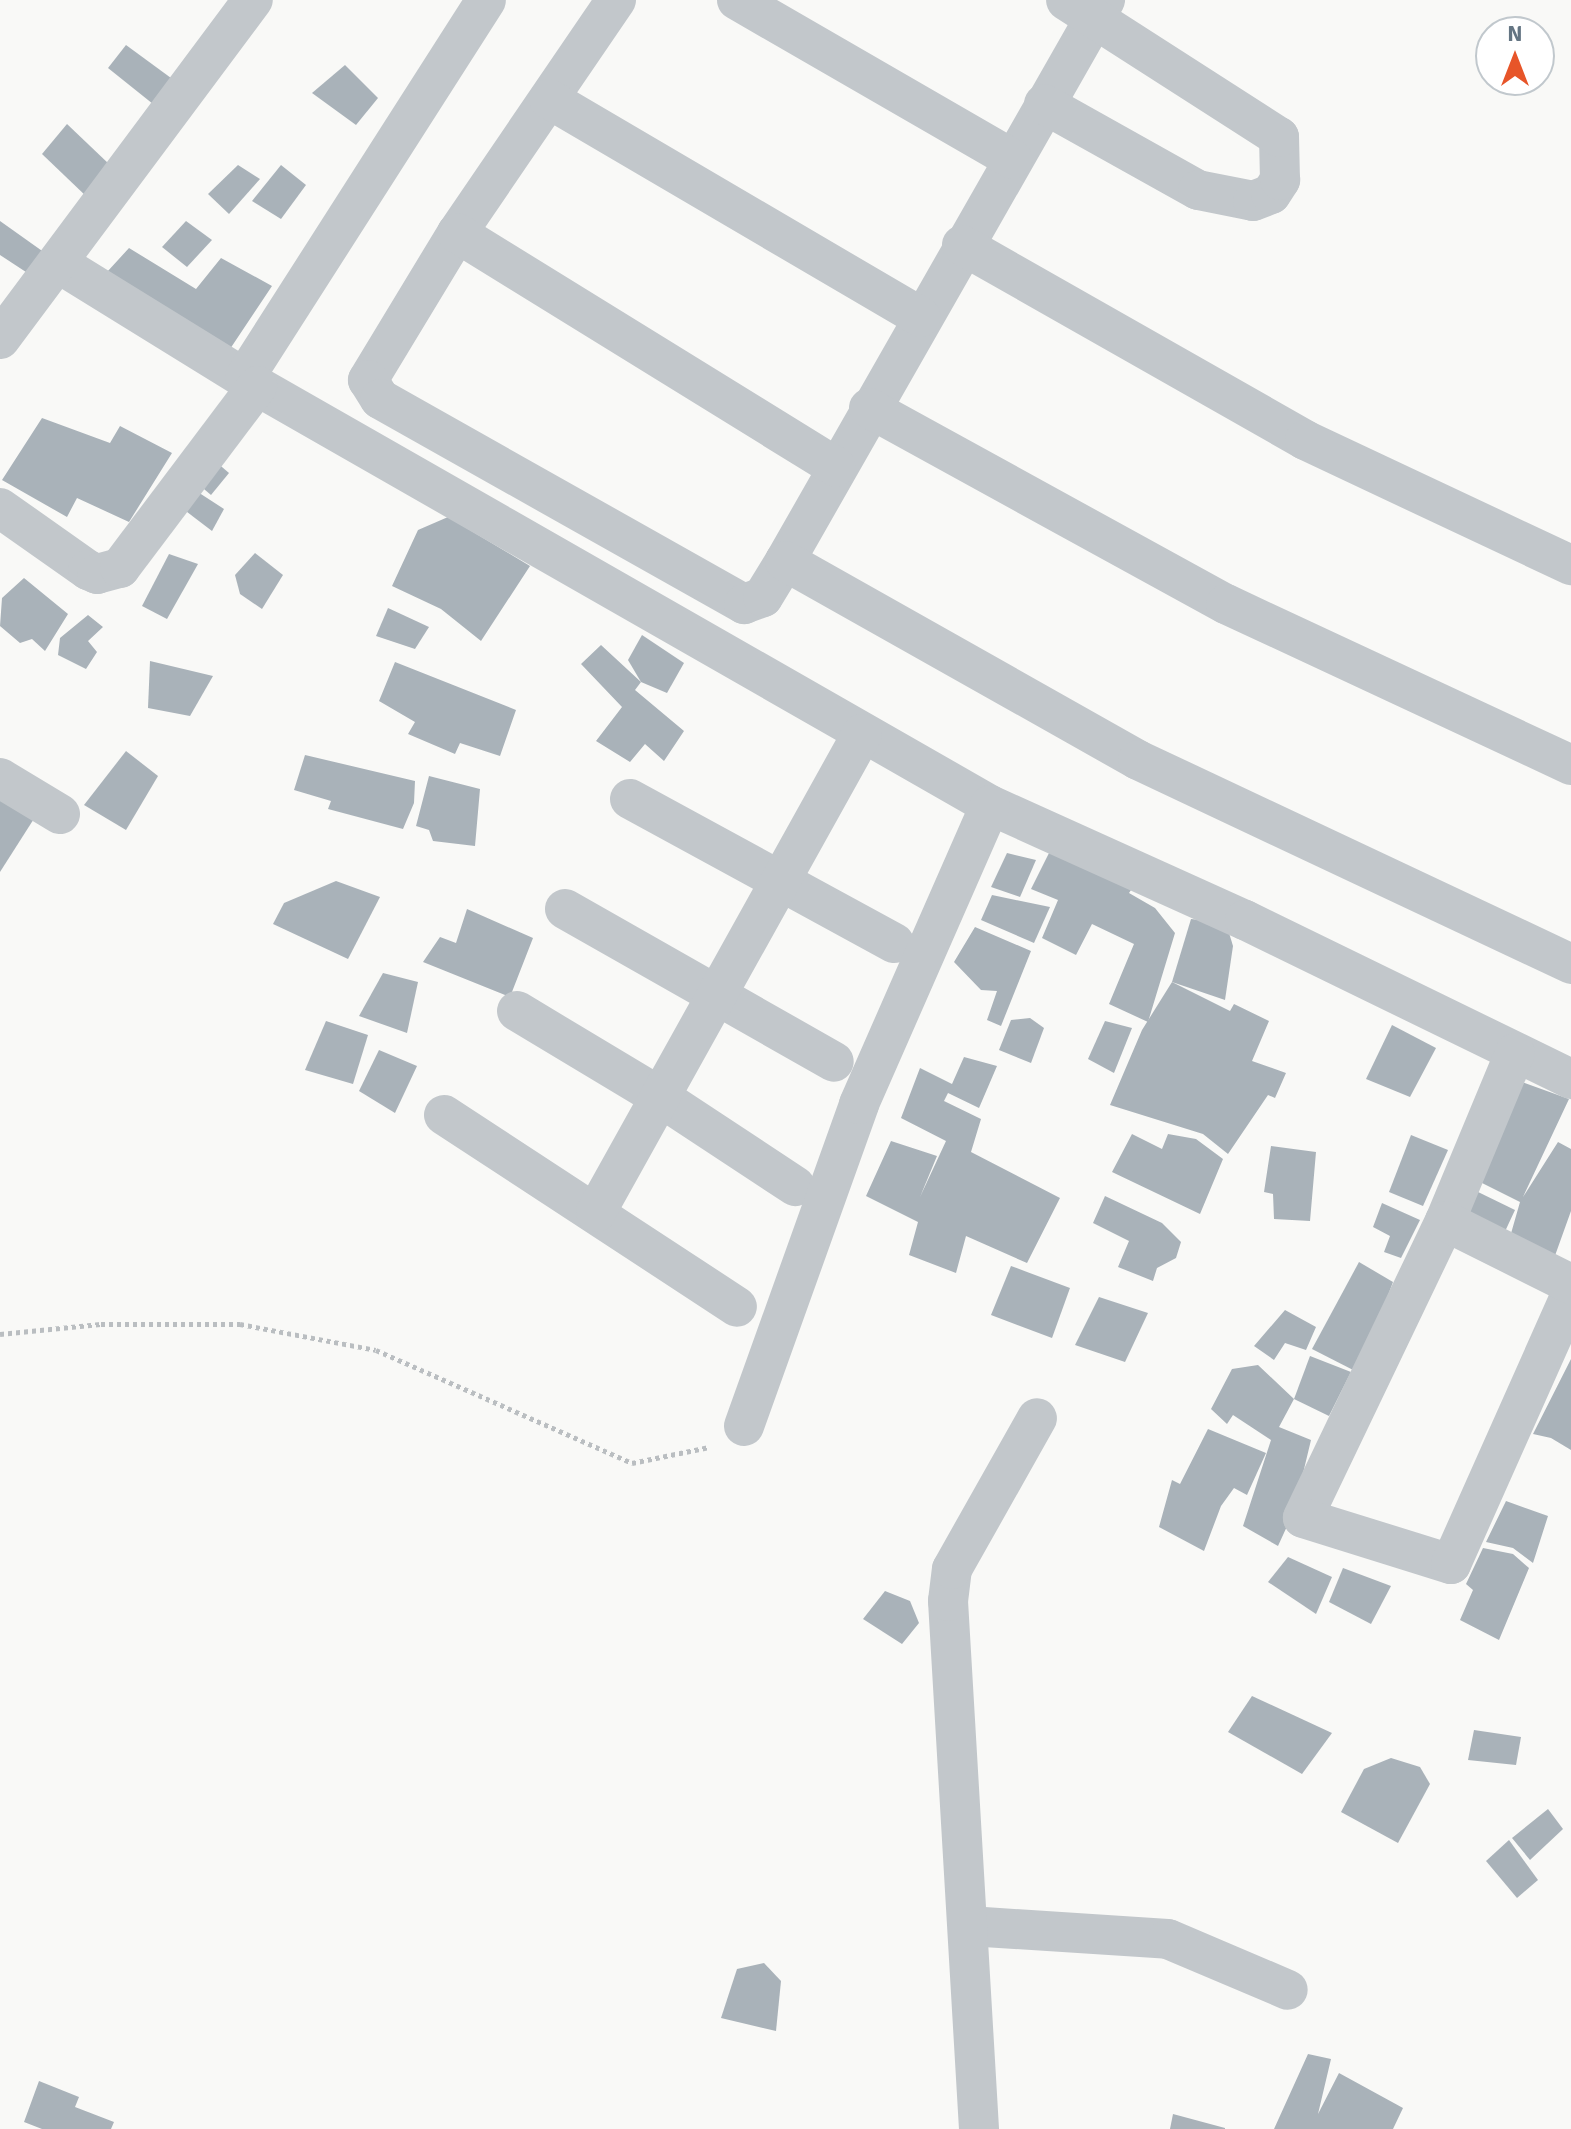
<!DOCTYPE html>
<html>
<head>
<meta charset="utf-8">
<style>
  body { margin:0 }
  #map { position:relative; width:1571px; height:2129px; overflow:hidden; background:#f9f9f7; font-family:Signika,sans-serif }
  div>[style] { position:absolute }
  .building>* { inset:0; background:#a9b2b9 }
  .path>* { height:5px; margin-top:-2.5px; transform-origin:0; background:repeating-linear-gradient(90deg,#babec1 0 4px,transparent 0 8px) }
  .minor>* { height:40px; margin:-20px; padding:0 20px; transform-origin:20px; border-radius:20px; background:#c2c7cb }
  span { translate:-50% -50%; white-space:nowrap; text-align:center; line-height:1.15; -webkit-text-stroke:8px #fff; paint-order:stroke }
  .north { position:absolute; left:1475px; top:16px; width:80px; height:80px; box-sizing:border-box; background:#fff; border:2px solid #c1c8cd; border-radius:50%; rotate:0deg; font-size:22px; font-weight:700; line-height:32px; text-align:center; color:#647583 }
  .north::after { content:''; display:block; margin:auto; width:28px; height:36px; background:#e75529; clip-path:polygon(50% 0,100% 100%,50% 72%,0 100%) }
</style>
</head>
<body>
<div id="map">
  <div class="building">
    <i style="clip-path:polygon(126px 45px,171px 78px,153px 104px,108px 68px)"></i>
    <i style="clip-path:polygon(345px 65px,378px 98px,356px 125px,312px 93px)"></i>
    <i style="clip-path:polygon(67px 124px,110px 165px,88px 198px,42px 154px)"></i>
    <i style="clip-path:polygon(238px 165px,260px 179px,229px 214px,208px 194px)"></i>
    <i style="clip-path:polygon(281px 165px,306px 185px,281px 219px,252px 201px)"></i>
    <i style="clip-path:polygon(0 221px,45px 253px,29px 274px,0 255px)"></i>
    <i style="clip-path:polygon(186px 221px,212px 240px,187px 267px,162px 247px)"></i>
    <i style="clip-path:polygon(129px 248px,196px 289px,221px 258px,272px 286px,230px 349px,107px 272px)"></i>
    <i style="clip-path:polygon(42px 418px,110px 443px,120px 426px,172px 453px,129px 522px,77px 498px,67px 517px,2px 480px)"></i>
    <i style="clip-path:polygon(208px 455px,229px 473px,211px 495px,191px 478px)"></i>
    <i style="clip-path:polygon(187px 485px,224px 509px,212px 531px,174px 502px)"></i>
    <i style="clip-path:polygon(448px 517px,530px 566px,481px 641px,441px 609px,392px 586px,418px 530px)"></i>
    <i style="clip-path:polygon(255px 553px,283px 575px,262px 609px,240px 594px,235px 575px)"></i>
    <i style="clip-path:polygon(169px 554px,198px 564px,167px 619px,142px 606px)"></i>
    <i style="clip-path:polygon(24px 578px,68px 614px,45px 651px,32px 639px,20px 643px,0 626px,2px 598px)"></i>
    <i style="clip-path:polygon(388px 608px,429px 627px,415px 649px,376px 636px)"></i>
    <i style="clip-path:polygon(88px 615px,103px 627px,88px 641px,97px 652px,86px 669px,58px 655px,60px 638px)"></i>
    <i style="clip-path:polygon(642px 635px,684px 663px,667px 693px,641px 682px,628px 660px)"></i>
    <i style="clip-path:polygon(601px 645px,641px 682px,635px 690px,684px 731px,664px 761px,645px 744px,630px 762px,596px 741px,622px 707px,581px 664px)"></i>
    <i style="clip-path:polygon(150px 661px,213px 676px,190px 716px,148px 708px)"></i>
    <i style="clip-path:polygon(395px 662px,516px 710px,500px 756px,460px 743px,455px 754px,408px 734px,415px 722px,379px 701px)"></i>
    <i style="clip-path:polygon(126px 751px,158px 776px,126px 830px,84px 805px)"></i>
    <i style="clip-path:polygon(305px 755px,415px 781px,414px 803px,403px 829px,328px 809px,331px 801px,294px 790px)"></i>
    <i style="clip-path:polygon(429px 776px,480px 789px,475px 846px,433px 841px,429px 830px,416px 826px)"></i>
    <i style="clip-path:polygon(0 798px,37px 814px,0 872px)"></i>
    <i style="clip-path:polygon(1051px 849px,1133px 887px,1129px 893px,1155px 908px,1175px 933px,1148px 1022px,1109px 1004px,1134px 944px,1092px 924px,1076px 955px,1042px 938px,1058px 900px,1031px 889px)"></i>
    <i style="clip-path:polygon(1007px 853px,1036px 860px,1020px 897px,991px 887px)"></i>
    <i style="clip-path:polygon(336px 881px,380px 897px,348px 959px,273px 924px,284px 903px)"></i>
    <i style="clip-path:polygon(992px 895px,1050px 907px,1034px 943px,981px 920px)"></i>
    <i style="clip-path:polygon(467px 909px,533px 938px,510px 997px,423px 962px,440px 937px,456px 943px)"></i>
    <i style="clip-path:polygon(1191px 919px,1226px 923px,1233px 946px,1225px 1000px,1172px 982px)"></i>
    <i style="clip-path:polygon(975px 927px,1031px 951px,1001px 1026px,987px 1020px,997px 991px,981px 990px,954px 962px)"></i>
    <i style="clip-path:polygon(383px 973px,418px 982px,407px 1033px,359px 1016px)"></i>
    <i style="clip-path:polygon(1172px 982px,1230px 1011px,1234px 1004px,1269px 1021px,1252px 1061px,1286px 1073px,1275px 1098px,1268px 1095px,1228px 1154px,1203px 1134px,1110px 1105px,1142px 1030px)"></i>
    <i style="clip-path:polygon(1030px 1018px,1044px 1028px,1031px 1063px,999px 1050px,1011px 1020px)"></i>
    <i style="clip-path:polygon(326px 1021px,368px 1035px,353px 1084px,305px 1070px)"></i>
    <i style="clip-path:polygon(1105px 1021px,1132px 1028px,1114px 1073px,1088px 1059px)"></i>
    <i style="clip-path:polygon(1392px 1025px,1436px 1048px,1410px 1097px,1366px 1079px)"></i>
    <i style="clip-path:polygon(379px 1050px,417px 1066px,395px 1113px,359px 1091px)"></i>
    <i style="clip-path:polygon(964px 1057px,997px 1066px,979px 1108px,948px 1093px,944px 1101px,981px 1119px,971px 1152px,1060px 1198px,1027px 1263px,966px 1236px,956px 1273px,909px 1255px,918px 1222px,866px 1196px,891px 1141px,937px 1156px,920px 1197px,946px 1141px,901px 1118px,920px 1068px,952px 1084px)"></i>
    <i style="clip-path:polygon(1519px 1081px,1569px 1099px,1523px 1197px,1558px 1142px,1571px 1149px,1571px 1211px,1552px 1264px,1508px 1244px,1520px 1202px,1474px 1179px)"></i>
    <i style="clip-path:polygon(1132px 1134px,1162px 1149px,1168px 1134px,1196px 1139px,1223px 1159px,1200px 1214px,1112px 1172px)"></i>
    <i style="clip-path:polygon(1411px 1135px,1448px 1150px,1423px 1206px,1389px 1192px)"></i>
    <i style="clip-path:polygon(1271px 1146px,1316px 1152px,1310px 1221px,1274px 1219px,1273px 1194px,1264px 1192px)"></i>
    <i style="clip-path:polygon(1476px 1191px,1515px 1210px,1501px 1240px,1461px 1220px)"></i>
    <i style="clip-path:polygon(1105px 1196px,1162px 1223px,1181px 1242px,1176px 1258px,1157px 1268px,1153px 1281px,1118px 1267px,1129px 1241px,1093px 1223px)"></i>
    <i style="clip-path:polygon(1382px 1203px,1420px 1220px,1401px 1258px,1384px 1252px,1390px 1236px,1373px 1227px)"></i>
    <i style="clip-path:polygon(1359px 1262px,1393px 1282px,1359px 1373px,1312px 1349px)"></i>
    <i style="clip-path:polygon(1011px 1266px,1070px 1288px,1052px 1338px,991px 1315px)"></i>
    <i style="clip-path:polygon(1099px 1297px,1148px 1313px,1125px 1362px,1075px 1345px)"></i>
    <i style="clip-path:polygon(1285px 1310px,1316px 1327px,1306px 1350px,1285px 1343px,1274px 1360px,1254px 1346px)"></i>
    <i style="clip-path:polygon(1310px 1356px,1351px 1372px,1329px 1416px,1294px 1399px)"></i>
    <i style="clip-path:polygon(1571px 1359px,1571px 1450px,1551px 1438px,1533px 1434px)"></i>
    <i style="clip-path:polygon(1258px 1365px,1294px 1399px,1279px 1427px,1311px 1440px,1294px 1511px,1278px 1546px,1243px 1526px,1271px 1440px,1233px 1415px,1227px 1424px,1211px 1409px,1232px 1369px)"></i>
    <i style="clip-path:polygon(1208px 1429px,1266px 1453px,1247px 1495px,1234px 1488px,1221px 1506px,1204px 1551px,1159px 1527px,1172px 1480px,1180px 1484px)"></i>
    <i style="clip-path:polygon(1506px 1501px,1548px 1516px,1533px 1563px,1513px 1548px,1486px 1542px)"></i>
    <i style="clip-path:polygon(1483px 1548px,1513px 1554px,1529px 1568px,1499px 1640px,1460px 1620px,1473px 1590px,1466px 1584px)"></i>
    <i style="clip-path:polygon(1288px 1557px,1332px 1577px,1316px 1614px,1268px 1582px)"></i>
    <i style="clip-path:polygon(1343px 1568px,1391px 1586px,1371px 1624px,1329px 1602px)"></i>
    <i style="clip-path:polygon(885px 1591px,910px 1601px,919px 1623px,902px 1644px,863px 1619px)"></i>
    <i style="clip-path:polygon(1252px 1696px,1332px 1733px,1302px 1774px,1228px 1732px)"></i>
    <i style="clip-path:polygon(1474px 1730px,1521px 1737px,1516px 1765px,1468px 1760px)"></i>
    <i style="clip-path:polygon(1391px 1758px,1420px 1767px,1430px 1784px,1398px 1843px,1341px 1812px,1364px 1769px)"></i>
    <i style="clip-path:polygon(1548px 1809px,1563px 1829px,1530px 1860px,1512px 1838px)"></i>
    <i style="clip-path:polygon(1509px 1840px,1538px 1880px,1517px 1898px,1486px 1861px)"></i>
    <i style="clip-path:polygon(764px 1963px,781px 1981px,776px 2031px,721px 2018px,737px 1969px)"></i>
    <i style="clip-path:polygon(1308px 2054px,1331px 2059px,1318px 2114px,1339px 2073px,1403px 2108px,1393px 2129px,1274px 2129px)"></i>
    <i style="clip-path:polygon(39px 2081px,79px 2097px,75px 2107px,114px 2122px,111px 2129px,42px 2129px,24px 2122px)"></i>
    <i style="clip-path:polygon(1173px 2114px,1225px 2128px,1225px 2129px,1170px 2129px)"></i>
  </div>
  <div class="path">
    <i style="left:0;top:1334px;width:101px;rotate:-5.7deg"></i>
    <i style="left:101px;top:1324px;width:139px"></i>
    <i style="left:240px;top:1324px;width:138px;rotate:10.8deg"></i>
    <i style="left:376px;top:1350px;width:280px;rotate:23.8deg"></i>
    <i style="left:632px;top:1463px;width:79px;rotate:-11.7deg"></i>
  </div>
  <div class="minor">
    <i style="left:616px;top:0;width:282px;rotate:124.3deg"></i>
    <i style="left:457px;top:233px;width:172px;rotate:121.2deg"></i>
    <i style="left:368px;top:380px;width:22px;rotate:58deg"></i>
    <i style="left:380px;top:399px;width:418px;rotate:29.4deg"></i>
    <i style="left:744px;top:604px;width:20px;rotate:-20deg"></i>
    <i style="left:763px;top:597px;width:42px;rotate:-58.6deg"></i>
    <i style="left:785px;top:561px;width:646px;rotate:-60.3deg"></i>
    <i style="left:737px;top:0;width:318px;rotate:30deg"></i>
    <i style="left:549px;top:99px;width:431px;rotate:30.4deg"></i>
    <i style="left:1044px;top:104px;width:176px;rotate:29.2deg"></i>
    <i style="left:1198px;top:190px;width:56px;rotate:11.3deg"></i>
    <i style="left:1253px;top:201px;width:19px;rotate:-21deg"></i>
    <i style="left:1271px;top:194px;width:17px;rotate:-57deg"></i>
    <i style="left:1280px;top:180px;width:43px;rotate:-91.3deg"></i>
    <i style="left:1279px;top:137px;width:253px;rotate:-147.3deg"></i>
    <i style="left:457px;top:233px;width:445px;rotate:31.7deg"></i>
    <i style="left:962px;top:245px;width:395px;rotate:29.6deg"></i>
    <i style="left:1305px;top:440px;width:294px;rotate:25.2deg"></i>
    <i style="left:58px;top:263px;width:234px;rotate:31.7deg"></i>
    <i style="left:257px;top:386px;width:844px;rotate:29.75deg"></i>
    <i style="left:990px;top:805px;width:280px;rotate:24.3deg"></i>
    <i style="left:1245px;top:920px;width:363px;rotate:26deg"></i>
    <i style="left:0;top:339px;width:423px;rotate:-53.3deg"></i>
    <i style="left:245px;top:377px;width:447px;rotate:-57.4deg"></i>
    <i style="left:869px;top:408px;width:407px;rotate:28.8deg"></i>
    <i style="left:1226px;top:604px;width:381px;rotate:25deg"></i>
    <i style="left:0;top:508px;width:108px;rotate:35.2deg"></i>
    <i style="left:88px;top:570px;width:10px;rotate:24deg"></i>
    <i style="left:97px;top:574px;width:24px;rotate:-15deg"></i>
    <i style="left:120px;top:568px;width:228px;rotate:-53deg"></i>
    <i style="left:785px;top:561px;width:405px;rotate:29.4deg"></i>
    <i style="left:1138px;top:760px;width:479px;rotate:25.2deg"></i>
    <i style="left:0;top:778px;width:70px;rotate:31deg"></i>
    <i style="left:630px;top:799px;width:301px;rotate:28.6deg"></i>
    <i style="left:565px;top:909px;width:309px;rotate:29.6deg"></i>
    <i style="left:517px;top:1011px;width:167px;rotate:31deg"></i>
    <i style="left:660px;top:1097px;width:162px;rotate:33.4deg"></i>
    <i style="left:1515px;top:1053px;width:182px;rotate:112.6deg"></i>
    <i style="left:1445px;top:1221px;width:329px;rotate:115.6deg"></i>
    <i style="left:1303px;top:1518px;width:155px;rotate:17.3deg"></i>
    <i style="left:1451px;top:1564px;width:295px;rotate:-66deg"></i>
    <i style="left:444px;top:1115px;width:350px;rotate:33.2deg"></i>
    <i style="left:596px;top:1212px;width:547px;rotate:-60.9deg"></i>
    <i style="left:1445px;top:1221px;width:141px;rotate:26.6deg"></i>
    <i style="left:744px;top:1426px;width:342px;rotate:-70.3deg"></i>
    <i style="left:859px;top:1104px;width:326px;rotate:-66.3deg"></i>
    <i style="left:969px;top:1926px;width:199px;rotate:3.7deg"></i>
    <i style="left:1168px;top:1939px;width:130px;rotate:23deg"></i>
    <i style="left:979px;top:2129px;width:529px;rotate:-93.36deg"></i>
    <i style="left:948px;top:1601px;width:32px;rotate:-83deg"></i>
    <i style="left:952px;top:1569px;width:173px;rotate:-60.6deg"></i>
  </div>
  <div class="north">N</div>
</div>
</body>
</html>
